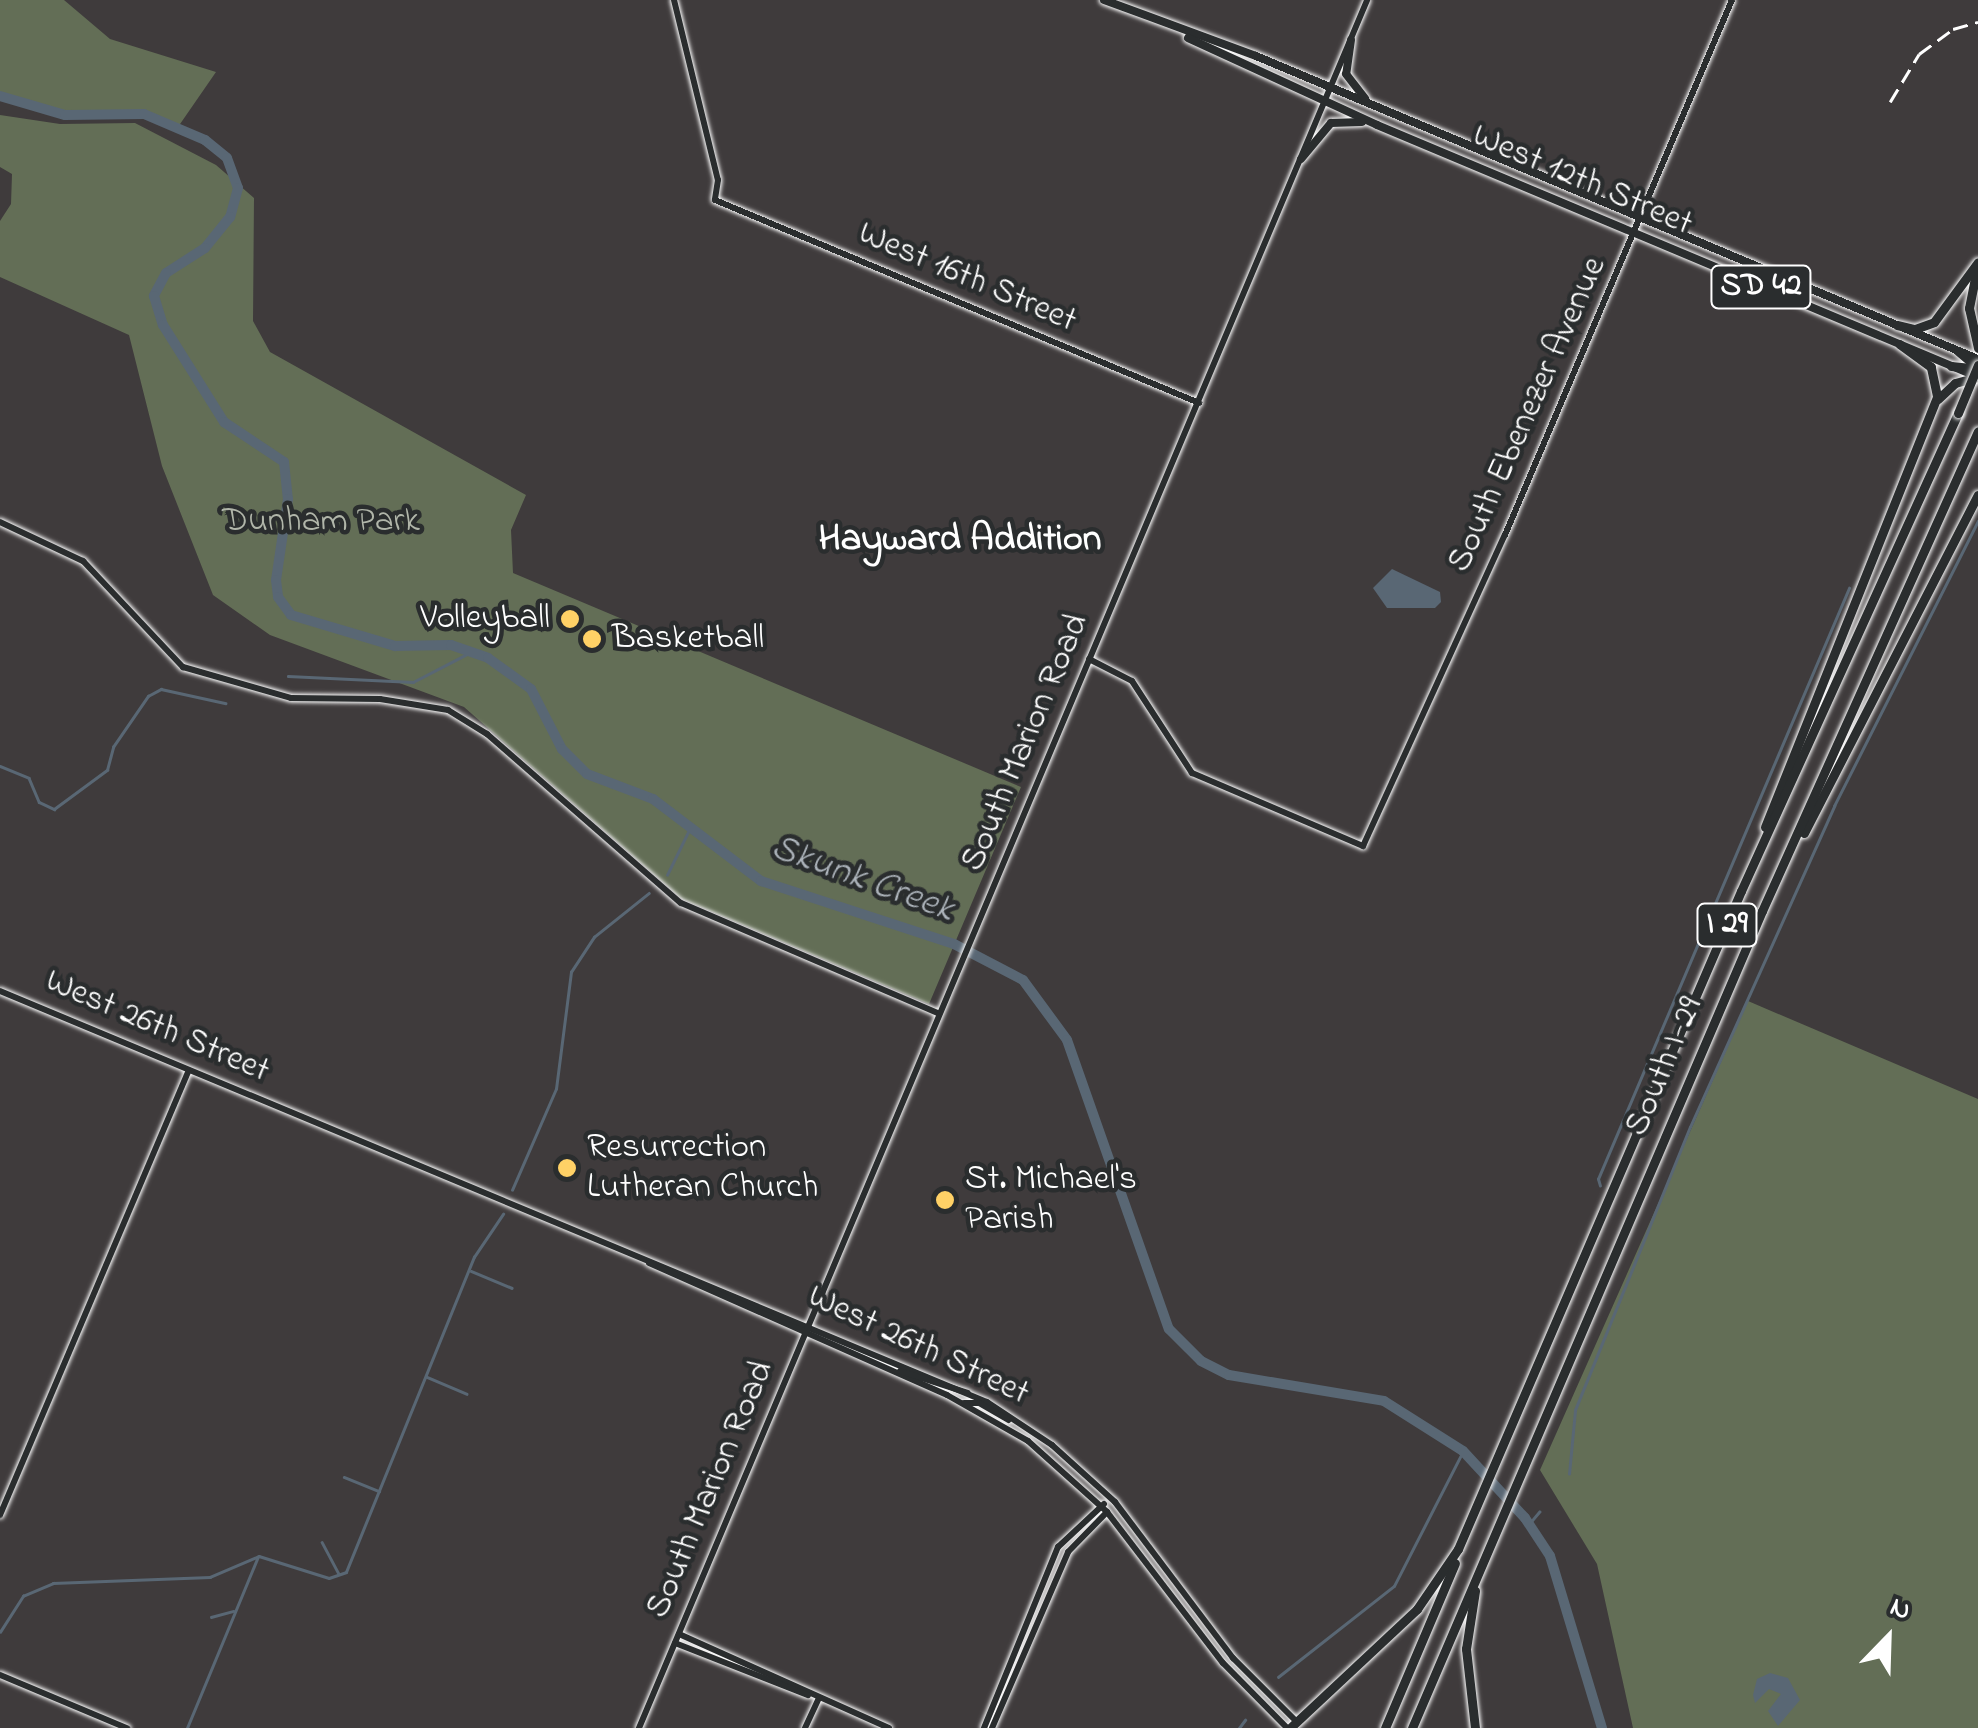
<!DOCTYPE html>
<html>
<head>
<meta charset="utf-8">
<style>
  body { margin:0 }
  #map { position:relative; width:1978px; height:1728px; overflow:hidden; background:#3f3b3c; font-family:"Indie Flower",sans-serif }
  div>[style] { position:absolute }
  .green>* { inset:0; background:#636e56 }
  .water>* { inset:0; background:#596774 }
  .stream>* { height:2.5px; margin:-1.25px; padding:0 1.25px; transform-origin:1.25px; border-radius:1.25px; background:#596774 }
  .river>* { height:10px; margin:-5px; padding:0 5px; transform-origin:5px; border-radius:5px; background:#596774 }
  .roads { filter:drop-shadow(0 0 2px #fff) drop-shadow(0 0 2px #fff) }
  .secondary>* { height:6px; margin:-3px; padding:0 3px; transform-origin:3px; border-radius:3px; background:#2a2d2e }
  .primary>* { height:8px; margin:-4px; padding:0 4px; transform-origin:4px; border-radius:4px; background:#2a2d2e }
  .highway>* { height:9px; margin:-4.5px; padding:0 4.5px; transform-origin:4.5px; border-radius:4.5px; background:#2a2d2e }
  .rail>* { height:2.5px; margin-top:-1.25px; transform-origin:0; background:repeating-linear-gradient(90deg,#fff 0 15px,transparent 0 23px) }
  .bridges { filter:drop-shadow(0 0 2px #fff) drop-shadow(0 0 2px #fff) }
  .highway-bridge>* { height:9px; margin:-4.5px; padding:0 4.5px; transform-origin:4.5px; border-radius:4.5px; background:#2a2d2e }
  .dots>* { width:28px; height:28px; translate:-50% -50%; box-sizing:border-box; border:5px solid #2a2d2e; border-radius:50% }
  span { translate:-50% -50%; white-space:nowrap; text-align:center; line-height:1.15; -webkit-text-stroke:9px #2a2d2e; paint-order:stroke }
  .shield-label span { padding:2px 8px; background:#2a2d2e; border:2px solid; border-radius:8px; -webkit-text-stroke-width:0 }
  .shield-label { font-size:32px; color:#fff; font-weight:700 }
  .street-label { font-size:35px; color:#fff }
  .park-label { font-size:35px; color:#b1b6aa }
  .poi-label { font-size:35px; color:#fff }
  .right { translate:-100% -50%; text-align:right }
  .left { translate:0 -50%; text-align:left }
  .neighbourhood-label { font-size:38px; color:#fff; font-weight:700 }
  .water-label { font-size:38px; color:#acb3ba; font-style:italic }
  .north { position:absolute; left:1838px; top:1588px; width:100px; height:100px; -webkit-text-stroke:8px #2a2d2e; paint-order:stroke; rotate:23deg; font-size:28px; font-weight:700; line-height:40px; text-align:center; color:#fff }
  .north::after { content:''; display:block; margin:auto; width:35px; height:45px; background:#fff; clip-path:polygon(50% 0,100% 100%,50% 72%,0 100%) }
</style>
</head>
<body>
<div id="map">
  <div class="green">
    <i style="clip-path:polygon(0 0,64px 0,110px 39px,216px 72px,178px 127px,120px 110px,65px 115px,0 96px)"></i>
    <i style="clip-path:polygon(0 115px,60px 124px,135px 123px,216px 165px,254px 198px,253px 321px,270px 352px,526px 495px,511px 530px,513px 573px,1021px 787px,929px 1004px,682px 899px,464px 707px,270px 635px,213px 595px,162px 466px,129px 335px,0 277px,0 221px,11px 204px,12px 174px,0 167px)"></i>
    <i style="clip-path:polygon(1748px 1001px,1978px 1099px,1978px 1728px,1633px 1728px,1597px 1564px,1540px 1470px)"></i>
  </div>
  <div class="water">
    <i style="clip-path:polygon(1392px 569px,1440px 592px,1441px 602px,1435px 608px,1387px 608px,1373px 588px)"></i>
    <i style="clip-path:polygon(1770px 1673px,1788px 1678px,1800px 1700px,1778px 1726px,1768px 1711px,1781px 1694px,1769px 1689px,1755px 1703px,1753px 1695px,1757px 1679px)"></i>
  </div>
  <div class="stream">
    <i style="left:288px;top:676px;width:125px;rotate:2.7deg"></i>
    <i style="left:413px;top:682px;width:65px;rotate:-27.3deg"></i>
    <i style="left:0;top:766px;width:31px;rotate:22deg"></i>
    <i style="left:29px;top:778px;width:26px;rotate:67deg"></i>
    <i style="left:39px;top:802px;width:17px;rotate:25deg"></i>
    <i style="left:54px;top:809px;width:66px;rotate:-36.3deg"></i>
    <i style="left:107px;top:770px;width:24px;rotate:-75deg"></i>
    <i style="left:113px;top:747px;width:62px;rotate:-55.5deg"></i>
    <i style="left:148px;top:696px;width:15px;rotate:-28deg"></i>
    <i style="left:161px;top:689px;width:66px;rotate:12.3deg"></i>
    <i style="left:667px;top:875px;width:52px;rotate:-63.9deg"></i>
    <i style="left:1600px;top:1186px;width:7px;rotate:-106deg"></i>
    <i style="left:1598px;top:1179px;width:642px;rotate:-66.99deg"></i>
    <i style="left:512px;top:1190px;width:110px;rotate:-66.5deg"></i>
    <i style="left:556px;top:1089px;width:118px;rotate:-82.7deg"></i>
    <i style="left:571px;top:972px;width:42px;rotate:-56.7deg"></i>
    <i style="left:594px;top:937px;width:70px;rotate:-38.7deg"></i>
    <i style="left:471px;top:1271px;width:44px;rotate:22.5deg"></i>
    <i style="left:427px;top:1377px;width:43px;rotate:23deg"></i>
    <i style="left:1569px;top:1474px;width:64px;rotate:-84.6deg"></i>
    <i style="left:1575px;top:1410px;width:305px;rotate:-67.9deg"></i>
    <i style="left:1690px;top:1127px;width:352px;rotate:-65.8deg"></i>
    <i style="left:1834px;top:806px;width:319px;rotate:-63.2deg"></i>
    <i style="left:344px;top:1477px;width:38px;rotate:22deg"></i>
    <i style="left:1529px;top:1524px;width:16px;rotate:-50deg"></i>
    <i style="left:322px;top:1542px;width:36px;rotate:62deg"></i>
    <i style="left:211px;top:1617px;width:23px;rotate:-15deg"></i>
    <i style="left:0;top:1632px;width:43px;rotate:-57.4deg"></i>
    <i style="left:23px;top:1596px;width:33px;rotate:-23deg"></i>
    <i style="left:53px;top:1583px;width:157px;rotate:-2.2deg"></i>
    <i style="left:210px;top:1577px;width:53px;rotate:-23.2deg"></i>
    <i style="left:259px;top:1556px;width:73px;rotate:17.4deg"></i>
    <i style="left:329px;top:1578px;width:18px;rotate:-19deg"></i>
    <i style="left:346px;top:1572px;width:340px;rotate:-67.9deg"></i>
    <i style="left:474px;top:1257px;width:52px;rotate:-56deg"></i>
    <i style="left:1278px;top:1677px;width:147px;rotate:-38.1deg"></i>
    <i style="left:1394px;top:1586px;width:152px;rotate:-62.9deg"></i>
    <i style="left:187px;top:1728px;width:185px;rotate:-67.5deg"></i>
    <i style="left:1239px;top:1728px;width:10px;rotate:-53deg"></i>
  </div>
  <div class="river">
    <i style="left:0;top:96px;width:68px;rotate:16.3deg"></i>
    <i style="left:65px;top:115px;width:79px;rotate:-0.7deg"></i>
    <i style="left:144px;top:114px;width:66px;rotate:23.1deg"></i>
    <i style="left:205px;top:140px;width:28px;rotate:39deg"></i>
    <i style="left:227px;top:158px;width:32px;rotate:70deg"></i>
    <i style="left:238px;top:188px;width:30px;rotate:105deg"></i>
    <i style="left:230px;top:217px;width:40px;rotate:129deg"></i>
    <i style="left:205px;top:248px;width:46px;rotate:147.3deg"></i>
    <i style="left:166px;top:273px;width:26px;rotate:118deg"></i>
    <i style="left:154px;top:296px;width:30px;rotate:73deg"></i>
    <i style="left:163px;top:325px;width:115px;rotate:57.8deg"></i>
    <i style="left:224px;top:422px;width:72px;rotate:33.7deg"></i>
    <i style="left:284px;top:462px;width:37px;rotate:84deg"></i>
    <i style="left:288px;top:499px;width:82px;rotate:98.4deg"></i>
    <i style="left:276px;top:580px;width:17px;rotate:83deg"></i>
    <i style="left:278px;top:597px;width:22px;rotate:54deg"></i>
    <i style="left:291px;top:615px;width:109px;rotate:16.6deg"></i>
    <i style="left:395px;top:646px;width:56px;rotate:-1deg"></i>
    <i style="left:451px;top:645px;width:39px;rotate:19deg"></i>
    <i style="left:488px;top:658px;width:53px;rotate:35.8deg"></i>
    <i style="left:531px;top:689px;width:68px;rotate:62.7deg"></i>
    <i style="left:562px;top:749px;width:35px;rotate:45deg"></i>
    <i style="left:587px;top:774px;width:71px;rotate:20.7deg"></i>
    <i style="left:653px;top:799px;width:136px;rotate:37.2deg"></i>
    <i style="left:761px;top:881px;width:203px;rotate:18.1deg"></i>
    <i style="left:954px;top:944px;width:78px;rotate:27.6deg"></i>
    <i style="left:1023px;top:980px;width:74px;rotate:53.7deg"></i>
    <i style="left:1067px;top:1040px;width:306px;rotate:70.6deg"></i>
    <i style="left:1169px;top:1329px;width:45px;rotate:45deg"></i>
    <i style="left:1201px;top:1361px;width:31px;rotate:27deg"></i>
    <i style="left:1229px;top:1375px;width:157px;rotate:9.5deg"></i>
    <i style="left:1384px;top:1401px;width:93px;rotate:32.3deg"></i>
    <i style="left:1463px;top:1451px;width:91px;rotate:47.2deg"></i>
    <i style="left:1525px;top:1518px;width:45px;rotate:56.7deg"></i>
    <i style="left:1550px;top:1556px;width:180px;rotate:73.2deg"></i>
  </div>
  <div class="roads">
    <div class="secondary">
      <i style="left:674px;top:0;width:185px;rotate:76.3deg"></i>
      <i style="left:718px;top:180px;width:20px;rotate:99deg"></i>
      <i style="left:715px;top:200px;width:525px;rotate:22.75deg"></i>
      <i style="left:0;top:522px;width:92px;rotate:25.2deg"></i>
      <i style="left:83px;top:561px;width:146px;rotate:46.7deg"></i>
      <i style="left:183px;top:667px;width:112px;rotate:16deg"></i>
      <i style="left:291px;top:698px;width:89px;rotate:0.6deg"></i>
      <i style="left:380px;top:699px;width:69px;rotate:9.2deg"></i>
      <i style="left:448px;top:710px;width:46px;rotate:31.6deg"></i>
      <i style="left:487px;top:734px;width:257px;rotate:41.1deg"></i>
      <i style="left:681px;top:903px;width:280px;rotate:23.2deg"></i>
      <i style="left:1089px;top:659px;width:48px;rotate:27.1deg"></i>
      <i style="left:1132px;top:681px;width:110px;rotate:56.9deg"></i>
      <i style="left:1192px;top:773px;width:186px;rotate:23.1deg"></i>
      <i style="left:1363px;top:846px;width:342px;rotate:-65.5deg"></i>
      <i style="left:1505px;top:535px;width:581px;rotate:-67.01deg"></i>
      <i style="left:0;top:991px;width:1069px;rotate:22.61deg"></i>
      <i style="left:987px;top:1402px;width:78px;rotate:33.5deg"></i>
      <i style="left:1052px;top:1445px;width:85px;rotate:42.1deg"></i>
      <i style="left:1115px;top:1502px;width:196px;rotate:52.9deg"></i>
      <i style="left:1233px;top:1658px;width:88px;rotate:45deg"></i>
      <i style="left:649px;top:1263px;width:326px;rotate:23.9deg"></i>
      <i style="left:947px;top:1395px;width:93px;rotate:29.6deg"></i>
      <i style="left:1028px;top:1441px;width:106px;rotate:41.9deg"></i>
      <i style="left:1107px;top:1512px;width:190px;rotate:52.5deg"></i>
      <i style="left:1223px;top:1663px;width:91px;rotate:45.4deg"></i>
      <i style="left:900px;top:1371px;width:71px;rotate:17.9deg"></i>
      <i style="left:964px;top:1403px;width:15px"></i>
      <i style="left:979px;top:1403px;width:34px;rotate:30deg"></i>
      <i style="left:0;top:1515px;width:483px;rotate:-67deg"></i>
      <i style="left:679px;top:1634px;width:230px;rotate:24.1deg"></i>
      <i style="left:675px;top:1643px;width:143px;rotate:21.4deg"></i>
      <i style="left:0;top:1675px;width:138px;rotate:22.7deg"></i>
      <i style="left:639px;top:1728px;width:1875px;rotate:-67.15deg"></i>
      <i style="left:805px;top:1728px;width:33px;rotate:-65deg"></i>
      <i style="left:984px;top:1728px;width:196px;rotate:-67.8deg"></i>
      <i style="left:1058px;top:1547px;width:63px;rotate:-43.1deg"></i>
      <i style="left:992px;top:1728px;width:192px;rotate:-66.6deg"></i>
      <i style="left:1068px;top:1552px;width:56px;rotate:-45.7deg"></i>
    </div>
    <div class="primary">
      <i style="left:1104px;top:0;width:162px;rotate:20.2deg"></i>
      <i style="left:1256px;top:56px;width:783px;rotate:22.77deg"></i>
      <i style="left:1188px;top:38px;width:208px;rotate:24.7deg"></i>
      <i style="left:1377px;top:125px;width:652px;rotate:22.75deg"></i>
      <i style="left:1351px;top:40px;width:34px;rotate:98deg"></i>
      <i style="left:1346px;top:74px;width:31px;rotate:52deg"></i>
      <i style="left:1301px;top:159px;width:47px;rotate:-50.2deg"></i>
      <i style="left:1331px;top:123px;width:31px;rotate:-2deg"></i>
    </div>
    <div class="highway">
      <i style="left:1977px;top:268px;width:41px;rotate:101.3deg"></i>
      <i style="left:1969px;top:308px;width:41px;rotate:77.3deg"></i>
      <i style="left:1897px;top:325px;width:18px;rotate:13deg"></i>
      <i style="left:1915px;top:329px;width:20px;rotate:-20deg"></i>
      <i style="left:1934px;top:322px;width:74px;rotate:-53.7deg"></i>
      <i style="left:1958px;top:351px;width:26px;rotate:40deg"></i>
      <i style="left:1951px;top:366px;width:27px;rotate:6deg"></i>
      <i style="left:1938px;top:399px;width:23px;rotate:-43deg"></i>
      <i style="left:1955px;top:383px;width:24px;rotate:-15deg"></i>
      <i style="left:1765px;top:827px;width:464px;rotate:-68.2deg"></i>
      <i style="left:1937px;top:396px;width:30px;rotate:-102deg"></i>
      <i style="left:1931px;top:367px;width:39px;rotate:-144deg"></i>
      <i style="left:1804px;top:833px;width:380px;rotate:-62.8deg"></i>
      <i style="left:1290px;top:1728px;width:174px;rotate:-43.1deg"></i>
      <i style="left:1417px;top:1609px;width:73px;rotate:-55.7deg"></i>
      <i style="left:1458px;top:1549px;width:716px;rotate:-66.73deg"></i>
      <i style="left:1741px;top:891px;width:525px;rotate:-65.58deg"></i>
      <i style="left:1385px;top:1728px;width:179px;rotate:-67deg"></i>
      <i style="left:1412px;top:1728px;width:889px;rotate:-66.81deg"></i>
      <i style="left:1762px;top:911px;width:526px;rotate:-65.77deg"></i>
      <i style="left:1475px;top:1728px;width:80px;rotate:-96.5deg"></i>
      <i style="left:1466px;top:1649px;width:59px;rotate:-81.2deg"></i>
    </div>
  </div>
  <div class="rail">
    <i style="left:1890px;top:102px;width:56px;rotate:-58.9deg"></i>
    <i style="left:1919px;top:54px;width:42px;rotate:-36.3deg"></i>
    <i style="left:1953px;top:29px;width:26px;rotate:-16deg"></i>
  </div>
  <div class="bridges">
    <div class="highway-bridge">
      <i style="left:1958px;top:413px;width:52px;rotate:-67.4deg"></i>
    </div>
  </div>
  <div class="dots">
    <i style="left:570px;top:619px;background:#ffd166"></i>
    <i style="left:592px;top:639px;background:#ffd166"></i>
    <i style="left:567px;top:1168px;background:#ffd166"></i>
    <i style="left:945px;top:1200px;background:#ffd166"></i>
  </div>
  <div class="shield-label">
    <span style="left:1761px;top:287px">SD 42</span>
    <span style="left:1727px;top:925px">I 29</span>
  </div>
  <div class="street-label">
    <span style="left:1582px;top:181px;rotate:23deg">West 12th Street</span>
    <span style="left:967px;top:278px;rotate:23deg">West 16th Street</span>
    <span style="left:1528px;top:415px;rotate:-66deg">South Ebenezer Avenue</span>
    <span style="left:1026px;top:743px;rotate:-67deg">South Marion Road</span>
    <span style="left:157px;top:1027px;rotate:23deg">West 26th Street</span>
    <span style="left:1665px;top:1067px;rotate:-67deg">South I-29</span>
    <span style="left:918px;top:1346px;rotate:25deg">West 26th Street</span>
    <span style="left:711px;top:1490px;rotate:-67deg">South Marion Road</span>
  </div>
  <div class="park-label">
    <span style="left:321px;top:522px">Dunham Park</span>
  </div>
  <div class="poi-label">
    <span class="right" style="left:550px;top:619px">Volleyball</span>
    <span class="left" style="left:612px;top:639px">Basketball</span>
    <span class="left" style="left:587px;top:1168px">Resurrection<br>Lutheran Church</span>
    <span class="left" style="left:965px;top:1200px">St. Michael's<br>Parish</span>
  </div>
  <div class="neighbourhood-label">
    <span style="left:960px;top:541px">Hayward Addition</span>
  </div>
  <div class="water-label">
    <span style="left:862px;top:880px;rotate:20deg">Skunk Creek</span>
  </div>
  <div class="north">N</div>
</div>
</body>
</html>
